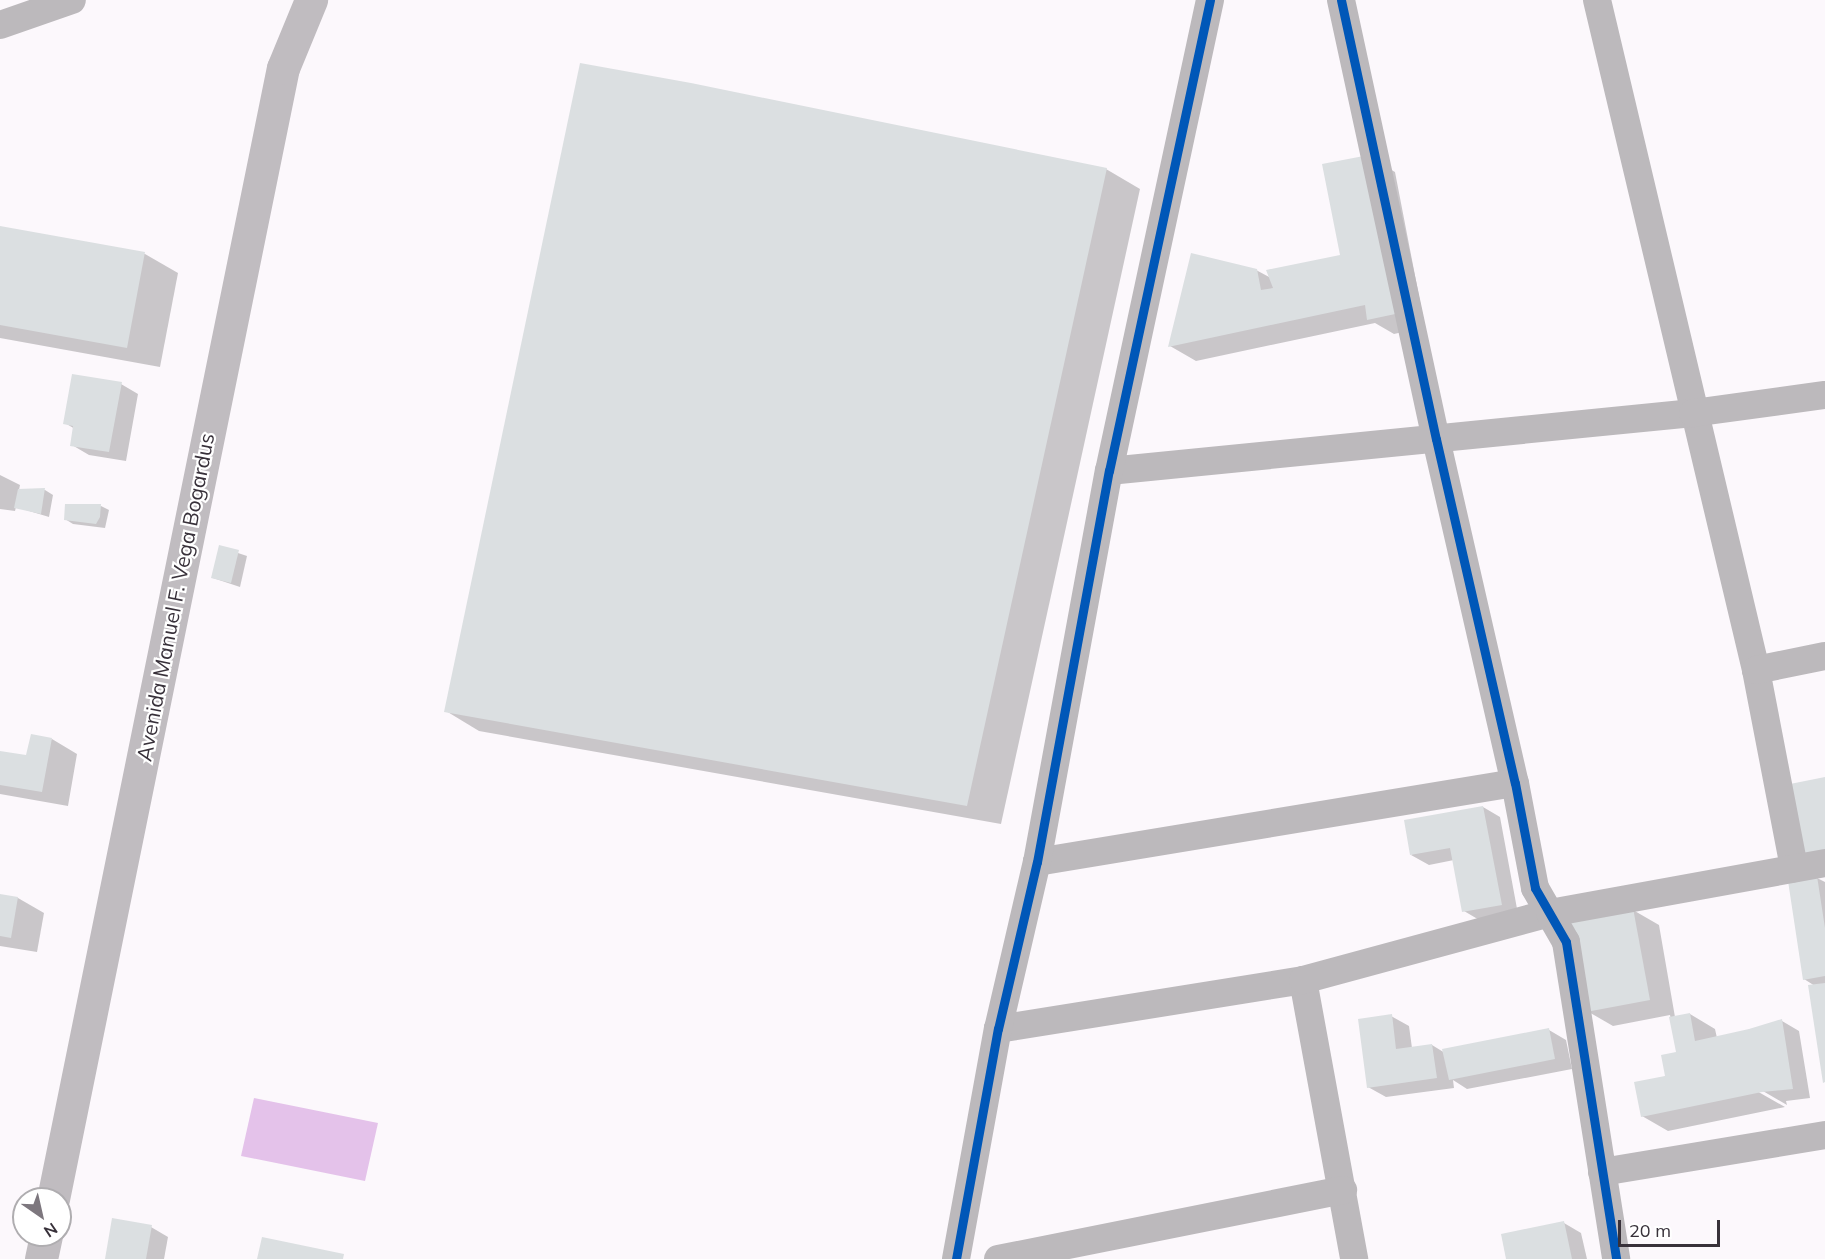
<!DOCTYPE html>
<html>
<head>
<meta charset="utf-8">
<style>
  body { margin:0 }
  #map { position:relative; width:1825px; height:1259px; overflow:hidden; background:#fcf8fc; font-family:Mulish,sans-serif }
  div>[style] { position:absolute }
  .water>* { inset:0; background:#e4c2ea }
  .shadow>* { inset:0; background:#0003 }
  .building>* { inset:0; background:#dbdfe1 }
  .street>* { height:28px; margin:-14px; padding:0 14px; transform-origin:14px; border-radius:14px; background:#bcb9bc }
  .primary>* { height:33px; margin:-16.5px; padding:0 16.5px; transform-origin:16.5px; border-radius:16.5px; background:#c0bcc0 }
  .cycleway>* { height:9px; margin:-4.5px; padding:0 4.5px; transform-origin:4.5px; border-radius:4.5px; background:#0057b8 }
  span { translate:-50% -50%; white-space:nowrap; text-align:center; line-height:1.15; -webkit-text-stroke:4.5px #fff; paint-order:stroke }
  .street-label { font-size:21px; color:#38313a }
  .north { position:absolute; left:12px; top:1187px; width:60px; height:60px; box-sizing:border-box; background:#fff; border:2px solid #afadb0; border-radius:50%; rotate:146deg; font-size:16px; font-weight:700; line-height:24px; text-align:center; color:#38313a }
  .north::after { content:''; display:block; margin:auto; width:21px; height:27px; background:#7d777e; clip-path:polygon(50% 0,100% 100%,50% 72%,0 100%) }
  .scale { position:absolute; left:1618px; top:1220px; width:102px; height:27px; box-sizing:border-box; border:3px solid #38313a; border-top:0; padding-left:8px; font-size:18px; line-height:21px; white-space:nowrap; color:#38313a; -webkit-text-stroke:4px #fff; paint-order:stroke }
</style>
</head>
<body>
<div id="map">
  <div class="water">
    <i style="clip-path:polygon(254px 1098px,378px 1123px,365px 1181px,241px 1156px)"></i>
  </div>
  <div class="shadow">
    <i style="clip-path:polygon(1369px 157px,1395px 172px,1425px 327px,1394px 334px,1375px 323px,1196px 361px,1170px 346px,1256px 270px,1271px 278px,1342px 256px)"></i>
    <i style="clip-path:polygon(1106px 169px,1140px 189px,1001px 824px,479px 731px,446px 711px)"></i>
    <i style="clip-path:polygon(0 227px,145px 254px,178px 273px,160px 367px,0 338px)"></i>
    <i style="clip-path:polygon(121px 384px,138px 394px,126px 461px,89px 455px,72px 445px,75px 429px,65px 423px)"></i>
    <i style="clip-path:polygon(0 475px,20px 485px,19px 490px,45px 490px,53px 495px,49px 517px,16px 507px,15px 511px,0 509px)"></i>
    <i style="clip-path:polygon(101px 506px,109px 510px,105px 528px,73px 524px,65px 519px)"></i>
    <i style="clip-path:polygon(220px 547px,247px 556px,240px 587px,213px 578px)"></i>
    <i style="clip-path:polygon(52px 739px,77px 754px,68px 806px,0 794px,0 752px,28px 757px)"></i>
    <i style="clip-path:polygon(1483px 807px,1500px 817px,1518px 914px,1481px 921px,1464px 911px,1454px 860px,1429px 865px,1411px 855px)"></i>
    <i style="clip-path:polygon(1817px 878px,1825px 882px,1825px 1082px,1815px 986px,1804px 979px)"></i>
    <i style="clip-path:polygon(0 895px,18px 898px,44px 913px,37px 952px,0 946px)"></i>
    <i style="clip-path:polygon(1633px 910px,1659px 925px,1675px 1017px,1690px 1014px,1715px 1029px,1717px 1038px,1782px 1021px,1799px 1031px,1810px 1098px,1786px 1101px,1787px 1105px,1756px 1087px,1755px 1090px,1785px 1107px,1668px 1131px,1642px 1116px,1678px 1053px,1670px 1015px,1613px 1026px,1587px 1011px)"></i>
    <i style="clip-path:polygon(1391px 1016px,1409px 1026px,1412px 1048px,1432px 1045px,1445px 1053px,1549px 1030px,1566px 1040px,1572px 1069px,1467px 1089px,1453px 1080px,1454px 1088px,1386px 1097px,1368px 1087px)"></i>
    <i style="clip-path:polygon(1564px 1223px,1581px 1233px,1587px 1259px,1507px 1259px)"></i>
    <i style="clip-path:polygon(151px 1227px,168px 1237px,164px 1259px,106px 1259px)"></i>
  </div>
  <div class="building">
    <i style="clip-path:polygon(580px 63px,691px 83px,1107px 168px,967px 806px,444px 712px)"></i>
    <i style="clip-path:polygon(1369px 155px,1400px 313px,1367px 320px,1365px 305px,1168px 347px,1191px 253px,1257px 269px,1261px 290px,1273px 288px,1266px 270px,1340px 255px,1322px 164px)"></i>
    <i style="clip-path:polygon(0 226px,145px 252px,127px 348px,0 325px)"></i>
    <i style="clip-path:polygon(72px 374px,122px 382px,109px 452px,70px 446px,73px 426px,63px 424px)"></i>
    <i style="clip-path:polygon(45px 488px,41px 514px,14px 508px,18px 489px)"></i>
    <i style="clip-path:polygon(65px 504px,101px 504px,100px 517px,96px 524px,64px 520px)"></i>
    <i style="clip-path:polygon(219px 545px,239px 550px,231px 583px,211px 578px)"></i>
    <i style="clip-path:polygon(31px 734px,52px 738px,42px 792px,0 785px,0 751px,26px 755px)"></i>
    <i style="clip-path:polygon(1825px 777px,1825px 852px,1803px 856px,1790px 784px)"></i>
    <i style="clip-path:polygon(1483px 806px,1502px 905px,1462px 912px,1450px 848px,1410px 855px,1404px 820px)"></i>
    <i style="clip-path:polygon(1817px 876px,1825px 928px,1825px 976px,1803px 980px,1788px 881px)"></i>
    <i style="clip-path:polygon(0 894px,18px 897px,11px 938px,0 936px)"></i>
    <i style="clip-path:polygon(1633px 908px,1650px 1000px,1586px 1012px,1570px 920px)"></i>
    <i style="clip-path:polygon(1825px 983px,1825px 1082px,1823px 1083px,1808px 985px)"></i>
    <i style="clip-path:polygon(1690px 1013px,1695px 1041px,1749px 1029px,1782px 1019px,1793px 1089px,1762px 1092px,1641px 1117px,1634px 1082px,1665px 1076px,1661px 1055px,1676px 1052px,1669px 1017px)"></i>
    <i style="clip-path:polygon(1392px 1014px,1396px 1049px,1432px 1044px,1437px 1078px,1367px 1088px,1358px 1019px)"></i>
    <i style="clip-path:polygon(1549px 1028px,1555px 1059px,1449px 1080px,1442px 1049px)"></i>
    <i style="clip-path:polygon(112px 1218px,152px 1225px,146px 1259px,105px 1259px)"></i>
    <i style="clip-path:polygon(1564px 1221px,1572px 1259px,1506px 1259px,1501px 1234px)"></i>
    <i style="clip-path:polygon(262px 1237px,344px 1254px,343px 1259px,257px 1259px)"></i>
  </div>
  <div class="street">
    <i style="left:1341px;top:0;width:449px;rotate:77.8deg"></i>
    <i style="left:1436px;top:439px;width:353px;rotate:77.1deg"></i>
    <i style="left:1515px;top:783px;width:107px;rotate:79.2deg"></i>
    <i style="left:1535px;top:888px;width:62px;rotate:60.1deg"></i>
    <i style="left:1566px;top:942px;width:321px;rotate:81deg"></i>
    <i style="left:1597px;top:0;width:689px;rotate:76.65deg"></i>
    <i style="left:1756px;top:670px;width:202px;rotate:79.1deg"></i>
    <i style="left:0;top:25px;width:76px;rotate:-19.1deg"></i>
    <i style="left:1109px;top:471px;width:587px;rotate:-5.67deg"></i>
    <i style="left:1693px;top:413px;width:133px;rotate:-7.8deg"></i>
    <i style="left:1756px;top:670px;width:70px;rotate:-11.5deg"></i>
    <i style="left:1037px;top:862px;width:484px;rotate:-9.4deg"></i>
    <i style="left:1303px;top:980px;width:284px;rotate:79.6deg"></i>
    <i style="left:998px;top:1029px;width:309px;rotate:-9.1deg"></i>
    <i style="left:1303px;top:980px;width:256px;rotate:-15.2deg"></i>
    <i style="left:1550px;top:913px;width:280px;rotate:-10.3deg"></i>
    <i style="left:1602px;top:1172px;width:226px;rotate:-9.4deg"></i>
    <i style="left:956px;top:1259px;width:234px;rotate:-79.7deg"></i>
    <i style="left:998px;top:1029px;width:171px;rotate:-76.9deg"></i>
    <i style="left:1037px;top:862px;width:398px;rotate:-79.6deg"></i>
    <i style="left:1109px;top:471px;width:482px;rotate:-77.9deg"></i>
    <i style="left:998px;top:1259px;width:352px;rotate:-11.3deg"></i>
  </div>
  <div class="primary">
    <i style="left:53px;top:1199px;width:1154px;rotate:-78.51deg"></i>
    <i style="left:283px;top:68px;width:74px;rotate:-67.6deg"></i>
    <i style="left:41px;top:1259px;width:25px;rotate:-78deg"></i>
  </div>
  <div class="cycleway">
    <i style="left:1341px;top:0;width:449px;rotate:77.8deg"></i>
    <i style="left:1436px;top:439px;width:353px;rotate:77.1deg"></i>
    <i style="left:1515px;top:783px;width:107px;rotate:79.2deg"></i>
    <i style="left:1535px;top:888px;width:62px;rotate:60.1deg"></i>
    <i style="left:1566px;top:942px;width:321px;rotate:81deg"></i>
    <i style="left:956px;top:1259px;width:234px;rotate:-79.7deg"></i>
    <i style="left:998px;top:1029px;width:171px;rotate:-76.9deg"></i>
    <i style="left:1037px;top:862px;width:398px;rotate:-79.6deg"></i>
    <i style="left:1109px;top:471px;width:482px;rotate:-77.9deg"></i>
  </div>
  <div class="street-label">
    <span style="left:175px;top:597px;rotate:-79deg">Avenida Manuel F. Vega Bogardus</span>
  </div>
  <div class="north">N</div>
  <div class="scale">20 m</div>
</div>
</body>
</html>
